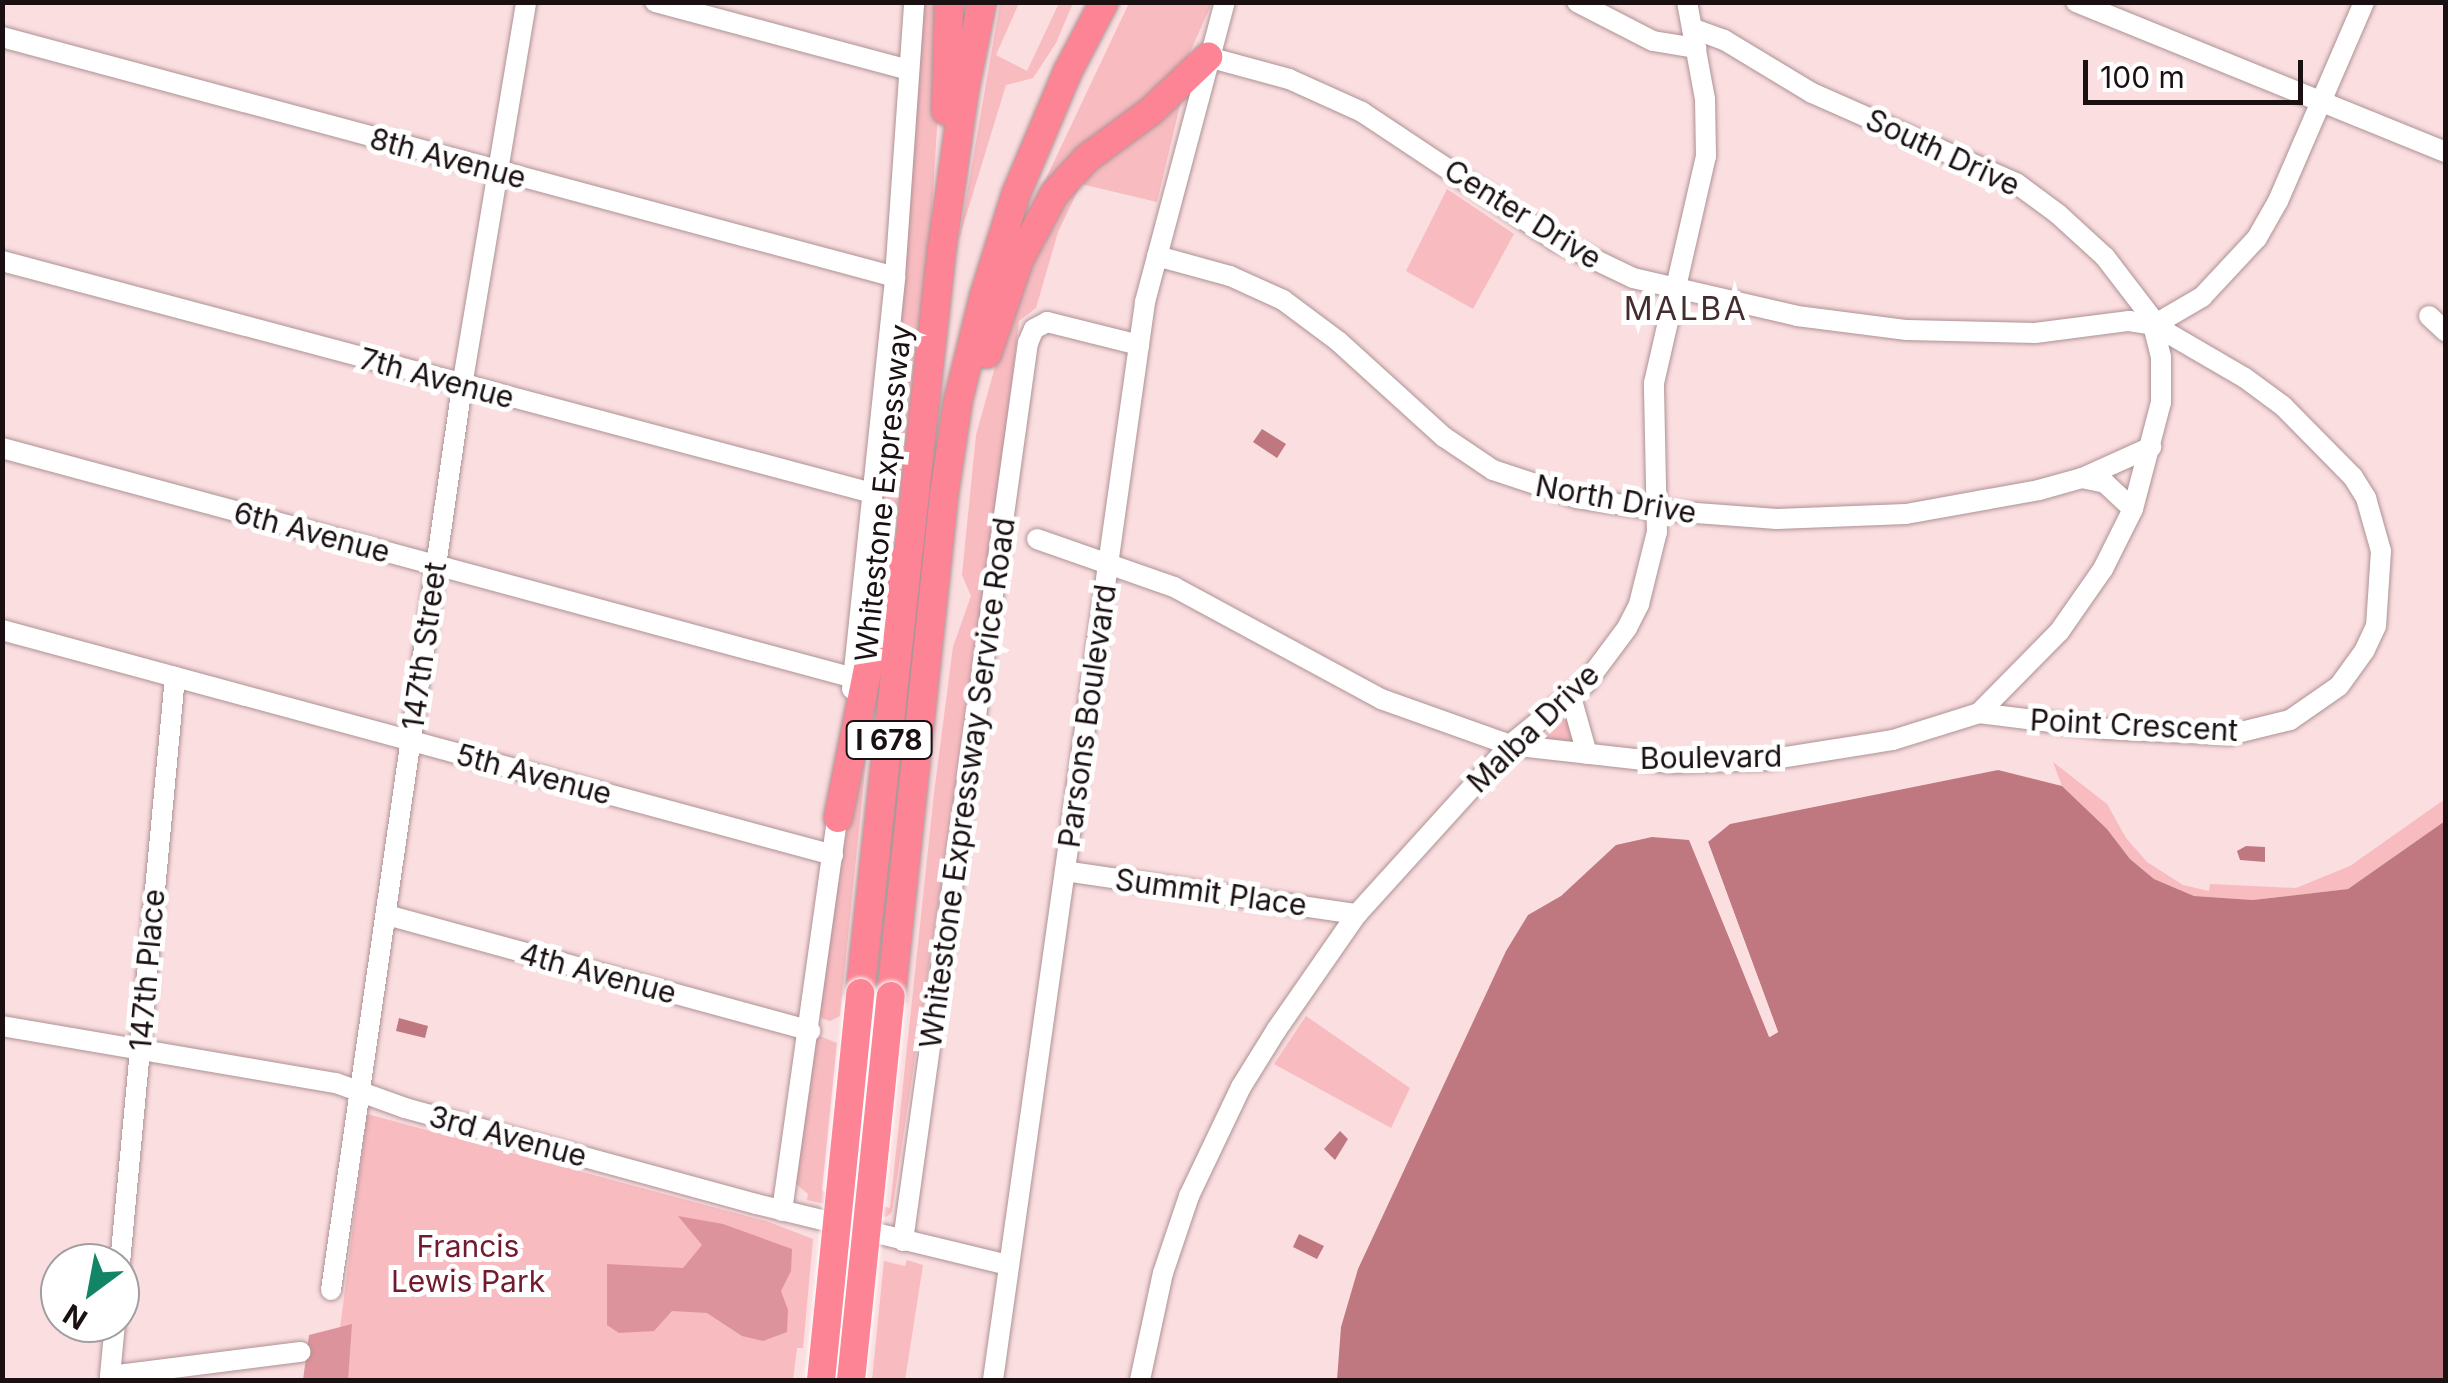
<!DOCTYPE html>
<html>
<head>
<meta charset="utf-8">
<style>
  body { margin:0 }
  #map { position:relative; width:2448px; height:1383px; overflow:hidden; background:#fbdee0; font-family:Inter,sans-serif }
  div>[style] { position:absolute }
  .green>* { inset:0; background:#f7bbc0 }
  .forest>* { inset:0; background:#dd939b }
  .water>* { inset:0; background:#c07880 }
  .pier>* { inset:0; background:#fbdee0 }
  .roads { filter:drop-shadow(0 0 2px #ad9294) drop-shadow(0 0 2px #ad9294) }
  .minor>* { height:20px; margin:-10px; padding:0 10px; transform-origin:10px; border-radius:10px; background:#fff }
  .highway>* { height:28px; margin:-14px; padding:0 14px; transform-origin:14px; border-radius:14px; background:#fc8494 }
  .bridges { filter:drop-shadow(0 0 2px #fff) drop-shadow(0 0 2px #fff) }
  .highway-bridge>* { height:28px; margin:-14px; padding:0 14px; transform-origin:14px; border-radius:14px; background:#fc8494 }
  span { translate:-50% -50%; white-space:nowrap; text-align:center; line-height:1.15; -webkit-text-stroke:10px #fff; paint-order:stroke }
  .shield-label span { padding:2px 8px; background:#fff; border:2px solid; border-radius:8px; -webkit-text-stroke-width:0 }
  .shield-label { font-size:28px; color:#1a1011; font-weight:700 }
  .street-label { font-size:30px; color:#1a1011 }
  .park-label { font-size:30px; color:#711b2e }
  .neighbourhood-label { font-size:32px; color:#432d2f; letter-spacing:2.5px }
  .frame { position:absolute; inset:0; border:5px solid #1a1011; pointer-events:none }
  .north { position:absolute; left:40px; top:1243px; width:100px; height:100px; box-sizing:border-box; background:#fff; border:2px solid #a39fa0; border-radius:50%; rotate:212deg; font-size:28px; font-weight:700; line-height:40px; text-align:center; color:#1a1011 }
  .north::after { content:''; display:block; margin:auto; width:35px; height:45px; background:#118565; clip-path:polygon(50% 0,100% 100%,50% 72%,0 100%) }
  .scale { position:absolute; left:2083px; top:60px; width:220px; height:45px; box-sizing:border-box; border:5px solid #1a1011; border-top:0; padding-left:12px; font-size:30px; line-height:35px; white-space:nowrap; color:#1a1011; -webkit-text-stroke:8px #fff; paint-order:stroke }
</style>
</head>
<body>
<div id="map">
  <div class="green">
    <i style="clip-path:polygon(923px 3px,941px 3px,941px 61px,931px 226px,909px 438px,891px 553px,879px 543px)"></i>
    <i style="clip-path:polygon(1000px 3px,1019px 3px,996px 55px,1027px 71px,1059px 3px,1073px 3px,1056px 43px,1033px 78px,1006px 85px,959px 239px)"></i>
    <i style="clip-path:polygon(1129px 3px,1212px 3px,1187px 59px,1173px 78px,1094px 136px,1042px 187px)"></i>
    <i style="clip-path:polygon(1182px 97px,1157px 202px,1081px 184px,1058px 232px,1036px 308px,1019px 321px,998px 502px,892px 1212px,886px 1217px,807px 1200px,808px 1194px,795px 1183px,817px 1035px,837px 1043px,822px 1191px,890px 1208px,934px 793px,953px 647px,971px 596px,962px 575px,976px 435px,1015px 295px,1039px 238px,1088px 168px)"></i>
    <i style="clip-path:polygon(1447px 189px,1514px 234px,1473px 309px,1406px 271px)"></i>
    <i style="clip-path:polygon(1560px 719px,1568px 720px,1576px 742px,1570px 746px,1538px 741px)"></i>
    <i style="clip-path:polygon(870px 721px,840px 1016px,830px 1021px,821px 1018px,818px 1008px,862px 736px)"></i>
    <i style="clip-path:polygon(2053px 762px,2107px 804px,2126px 838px,2147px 862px,2183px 885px,2209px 891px,2210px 884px,2296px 888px,2350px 866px,2445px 799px,2445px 821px,2348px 889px,2253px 900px,2194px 896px,2154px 879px,2130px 859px,2107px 829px,2062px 786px)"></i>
    <i style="clip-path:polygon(1306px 1016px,1410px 1088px,1391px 1128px,1274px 1064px)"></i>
    <i style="clip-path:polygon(367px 1114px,769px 1222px,813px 1239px,803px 1348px,797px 1348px,793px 1380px,339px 1380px,337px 1353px)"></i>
    <i style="clip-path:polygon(907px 1260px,923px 1265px,905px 1380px,872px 1380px,884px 1261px,905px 1266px)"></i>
  </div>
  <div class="forest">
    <i style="clip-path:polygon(678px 1216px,723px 1224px,792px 1249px,791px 1271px,781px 1291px,788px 1310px,787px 1332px,763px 1341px,742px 1336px,707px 1313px,672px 1311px,654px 1331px,619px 1333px,607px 1325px,607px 1264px,683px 1268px,702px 1245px)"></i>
    <i style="clip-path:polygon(352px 1324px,348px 1380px,303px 1380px,309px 1335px)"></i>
  </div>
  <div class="water">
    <i style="clip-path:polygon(1262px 429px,1286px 444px,1277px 458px,1253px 442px)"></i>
    <i style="clip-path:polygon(1998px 770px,2062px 786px,2107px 829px,2130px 859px,2154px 879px,2194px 896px,2253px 900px,2348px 889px,2445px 821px,2445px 1380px,1337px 1380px,1341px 1327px,1358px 1269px,1506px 951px,1528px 915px,1561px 896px,1616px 845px,1652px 837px,1689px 840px,1770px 1037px,1778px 1032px,1708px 842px,1730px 824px)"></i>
    <i style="clip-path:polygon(2246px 846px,2265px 847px,2265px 862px,2240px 860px,2237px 851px)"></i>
    <i style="clip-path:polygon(399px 1018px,428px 1026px,425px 1038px,396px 1031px)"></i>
    <i style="clip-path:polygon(1340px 1131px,1348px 1139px,1335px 1160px,1324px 1149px)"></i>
    <i style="clip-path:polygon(1299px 1234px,1324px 1246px,1317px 1259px,1293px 1247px)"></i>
  </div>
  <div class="pier">
    <i style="clip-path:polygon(1688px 835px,1693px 839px,1772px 1030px,1703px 840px,1708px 842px,1778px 1032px,1769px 1037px)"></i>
  </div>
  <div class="roads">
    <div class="minor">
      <i style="left:655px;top:2px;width:262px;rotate:15deg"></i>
      <i style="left:1577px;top:2px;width:85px;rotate:27.2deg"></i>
      <i style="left:1653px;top:41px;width:44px;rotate:9.2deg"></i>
      <i style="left:2076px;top:2px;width:399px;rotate:22.1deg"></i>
      <i style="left:2px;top:37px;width:925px;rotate:15.04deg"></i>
      <i style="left:1208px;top:57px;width:84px;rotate:15.2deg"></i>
      <i style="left:1289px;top:79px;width:80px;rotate:24.3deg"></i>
      <i style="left:1362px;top:112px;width:233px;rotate:33.6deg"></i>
      <i style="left:1556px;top:241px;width:85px;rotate:25.7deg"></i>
      <i style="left:1633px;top:278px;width:168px;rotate:13deg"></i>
      <i style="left:1797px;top:316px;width:111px;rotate:7.3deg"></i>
      <i style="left:1907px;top:330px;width:128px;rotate:1.3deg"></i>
      <i style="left:2035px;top:333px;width:95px;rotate:-7.3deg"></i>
      <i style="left:2129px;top:321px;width:25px;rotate:9deg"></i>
      <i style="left:2154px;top:325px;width:105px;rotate:30.2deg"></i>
      <i style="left:2245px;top:378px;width:47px;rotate:36.4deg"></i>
      <i style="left:2283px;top:406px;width:100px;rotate:45.4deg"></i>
      <i style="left:2353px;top:477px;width:25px;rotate:58deg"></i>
      <i style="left:2366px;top:498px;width:55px;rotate:74.2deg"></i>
      <i style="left:2381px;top:551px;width:75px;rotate:93.8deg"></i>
      <i style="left:2376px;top:626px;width:26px;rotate:115deg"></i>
      <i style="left:2365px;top:650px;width:44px;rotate:125.8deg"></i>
      <i style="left:2339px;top:686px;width:60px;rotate:145.2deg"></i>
      <i style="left:2290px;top:720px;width:63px;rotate:166.2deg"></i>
      <i style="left:2229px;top:735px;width:122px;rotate:-177.2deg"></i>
      <i style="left:2107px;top:729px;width:129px;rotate:-172.9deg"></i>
      <i style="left:1157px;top:256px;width:76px;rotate:15.3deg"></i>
      <i style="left:1230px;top:276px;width:58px;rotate:24.4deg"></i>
      <i style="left:1283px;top:300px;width:69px;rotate:36.7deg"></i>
      <i style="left:1338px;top:341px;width:143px;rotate:42.2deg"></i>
      <i style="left:1444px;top:437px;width:59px;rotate:34deg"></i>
      <i style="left:1493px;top:470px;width:89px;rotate:18.4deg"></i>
      <i style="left:1577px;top:498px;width:80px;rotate:8.6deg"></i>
      <i style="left:1656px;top:510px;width:121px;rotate:4.3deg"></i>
      <i style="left:1777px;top:519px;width:129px;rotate:-2.2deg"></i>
      <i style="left:1906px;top:514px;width:135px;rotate:-10.2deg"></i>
      <i style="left:2039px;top:490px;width:45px;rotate:-15.6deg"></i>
      <i style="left:2082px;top:478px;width:76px;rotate:-24.2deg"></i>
      <i style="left:2px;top:261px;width:900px;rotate:14.93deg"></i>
      <i style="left:2429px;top:316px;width:23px;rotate:43deg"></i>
      <i style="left:2154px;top:325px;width:56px;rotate:-30.3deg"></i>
      <i style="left:2202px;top:297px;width:81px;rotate:-47deg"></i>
      <i style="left:2257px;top:238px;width:43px;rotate:-60.4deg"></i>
      <i style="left:2278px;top:201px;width:217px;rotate:-66.6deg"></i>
      <i style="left:2px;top:448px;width:882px;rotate:15.11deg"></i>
      <i style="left:2082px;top:478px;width:24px;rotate:12deg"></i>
      <i style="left:2105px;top:483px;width:38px;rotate:43deg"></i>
      <i style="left:1037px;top:539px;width:145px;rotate:19.3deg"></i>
      <i style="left:1174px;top:587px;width:235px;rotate:28.4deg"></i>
      <i style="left:1381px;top:699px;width:137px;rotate:19.6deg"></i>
      <i style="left:1510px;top:745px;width:161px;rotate:6.4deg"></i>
      <i style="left:1670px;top:763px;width:97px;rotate:-1.8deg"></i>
      <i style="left:1767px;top:760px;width:128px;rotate:-9deg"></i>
      <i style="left:1893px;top:740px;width:90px;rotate:-17.4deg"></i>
      <i style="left:1979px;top:713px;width:114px;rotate:-45.4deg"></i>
      <i style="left:2059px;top:632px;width:77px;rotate:-55.1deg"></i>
      <i style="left:2103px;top:569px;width:67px;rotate:-63.4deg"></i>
      <i style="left:2133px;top:509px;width:111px;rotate:-75.3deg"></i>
      <i style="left:2161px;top:402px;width:45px;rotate:-90deg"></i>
      <i style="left:2161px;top:357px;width:41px;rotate:-104deg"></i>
      <i style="left:2151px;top:317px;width:76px;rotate:-127.5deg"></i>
      <i style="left:2105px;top:257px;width:64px;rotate:-137.5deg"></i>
      <i style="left:2058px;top:214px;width:52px;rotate:-143.6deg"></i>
      <i style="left:2016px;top:183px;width:223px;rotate:-156.2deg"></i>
      <i style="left:1812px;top:93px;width:103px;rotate:-148.9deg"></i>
      <i style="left:1724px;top:40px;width:33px;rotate:-160deg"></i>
      <i style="left:2px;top:630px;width:861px;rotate:15.15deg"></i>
      <i style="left:852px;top:689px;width:414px;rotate:-84deg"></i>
      <i style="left:895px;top:277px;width:276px;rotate:-86deg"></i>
      <i style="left:1571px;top:697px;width:59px;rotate:74.3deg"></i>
      <i style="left:1065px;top:871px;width:295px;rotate:8.4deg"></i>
      <i style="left:387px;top:915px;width:439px;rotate:15.3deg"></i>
      <i style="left:2px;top:1026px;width:339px;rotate:9.7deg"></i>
      <i style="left:336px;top:1083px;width:73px;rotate:19.9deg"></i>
      <i style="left:405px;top:1108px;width:364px;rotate:15.3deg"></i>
      <i style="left:756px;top:1204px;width:260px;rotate:13.6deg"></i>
      <i style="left:782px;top:1211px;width:408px;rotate:-82deg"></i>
      <i style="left:903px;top:1241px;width:907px;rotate:-82.08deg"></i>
      <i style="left:1028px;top:343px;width:15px;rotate:-67deg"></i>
      <i style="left:1034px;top:329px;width:15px;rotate:-28deg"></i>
      <i style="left:1047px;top:322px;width:95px;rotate:14deg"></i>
      <i style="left:120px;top:1263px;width:589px;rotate:-84.64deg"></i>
      <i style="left:331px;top:1290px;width:913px;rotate:-81.75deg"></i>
      <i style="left:462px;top:386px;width:389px;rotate:-80.5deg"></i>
      <i style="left:115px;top:1323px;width:53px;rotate:95.4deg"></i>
      <i style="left:110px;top:1376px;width:192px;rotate:-7.2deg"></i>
      <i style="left:993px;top:1380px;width:1089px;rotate:-81.97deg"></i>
      <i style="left:1145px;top:302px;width:310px;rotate:-75.1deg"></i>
      <i style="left:1140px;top:1380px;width:109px;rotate:-77.9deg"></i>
      <i style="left:1163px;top:1273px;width:81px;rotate:-71.3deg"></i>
      <i style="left:1189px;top:1196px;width:121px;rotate:-64.5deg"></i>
      <i style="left:1241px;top:1087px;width:68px;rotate:-58.2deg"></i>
      <i style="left:1277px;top:1029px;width:140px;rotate:-55.2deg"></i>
      <i style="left:1357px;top:914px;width:228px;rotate:-47.8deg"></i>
      <i style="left:1510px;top:745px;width:98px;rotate:-39.2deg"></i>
      <i style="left:1586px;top:683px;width:69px;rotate:-53.3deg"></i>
      <i style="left:1627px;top:628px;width:27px;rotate:-63deg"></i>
      <i style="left:1639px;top:604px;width:74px;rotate:-76deg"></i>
      <i style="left:1657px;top:532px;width:149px;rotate:-91.2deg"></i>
      <i style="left:1654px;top:383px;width:233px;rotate:-77.1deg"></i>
      <i style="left:1706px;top:156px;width:57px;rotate:-91deg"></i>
      <i style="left:1705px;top:99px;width:99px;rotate:-100.5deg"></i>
    </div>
    <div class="highway">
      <i style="left:946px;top:111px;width:109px;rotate:-88.4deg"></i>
      <i style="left:987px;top:354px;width:99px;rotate:-71.2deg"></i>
      <i style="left:1019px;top:260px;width:75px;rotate:-62.1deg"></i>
      <i style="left:1054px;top:194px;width:49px;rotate:-47.5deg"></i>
      <i style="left:1087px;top:158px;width:79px;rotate:-36.3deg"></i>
      <i style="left:1151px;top:111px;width:79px;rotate:-43.5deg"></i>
      <i style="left:838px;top:818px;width:184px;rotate:-78.7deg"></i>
      <i style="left:874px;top:638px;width:80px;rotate:-74.1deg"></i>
      <i style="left:860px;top:993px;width:749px;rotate:-83.72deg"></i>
      <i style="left:942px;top:248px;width:163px;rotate:-81.9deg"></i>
      <i style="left:965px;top:87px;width:87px;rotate:-78.7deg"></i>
      <i style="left:891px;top:996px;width:505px;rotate:-83.97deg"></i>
      <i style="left:944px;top:494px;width:94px;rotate:-81.4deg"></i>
      <i style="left:958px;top:401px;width:108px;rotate:-76.1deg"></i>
      <i style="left:984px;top:296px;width:107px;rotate:-72.6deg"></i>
      <i style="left:1016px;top:194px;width:134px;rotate:-67.1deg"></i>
      <i style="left:1068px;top:71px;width:78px;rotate:-62.4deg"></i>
    </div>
  </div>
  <div class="bridges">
    <div class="highway-bridge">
      <i style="left:821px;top:1380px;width:389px;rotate:-84.2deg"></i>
      <i style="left:851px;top:1380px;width:386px;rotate:-84.1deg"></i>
    </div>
  </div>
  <div class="shield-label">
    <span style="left:889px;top:740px">I 678</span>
  </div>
  <div class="street-label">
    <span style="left:1943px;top:152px;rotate:25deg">South Drive</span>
    <span style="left:448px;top:158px;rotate:15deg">8th Avenue</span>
    <span style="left:1523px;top:214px;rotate:32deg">Center Drive</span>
    <span style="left:437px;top:378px;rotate:15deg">7th Avenue</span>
    <span style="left:883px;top:493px;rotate:-84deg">Whitestone Expressway</span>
    <span style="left:1616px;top:499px;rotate:10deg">North Drive</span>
    <span style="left:312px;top:532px;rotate:15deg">6th Avenue</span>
    <span style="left:424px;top:646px;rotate:-82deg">147th Street</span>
    <span style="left:1087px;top:716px;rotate:-82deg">Parsons Boulevard</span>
    <span style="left:2134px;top:725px;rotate:3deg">Point Crescent</span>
    <span style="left:1533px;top:728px;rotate:-44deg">Malba Drive</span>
    <span style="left:1711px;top:757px;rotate:-1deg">Boulevard</span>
    <span style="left:534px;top:774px;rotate:15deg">5th Avenue</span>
    <span style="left:967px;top:783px;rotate:-82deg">Whitestone Expressway Service Road</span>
    <span style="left:1211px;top:892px;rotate:8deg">Summit Place</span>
    <span style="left:147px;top:970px;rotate:-85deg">147th Place</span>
    <span style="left:598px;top:973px;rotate:15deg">4th Avenue</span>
    <span style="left:508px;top:1136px;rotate:15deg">3rd Avenue</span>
  </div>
  <div class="park-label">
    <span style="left:468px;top:1263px">Francis<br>Lewis Park</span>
  </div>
  <div class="neighbourhood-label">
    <span style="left:1686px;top:309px">MALBA</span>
  </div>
  <div class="frame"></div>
  <div class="north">N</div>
  <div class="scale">100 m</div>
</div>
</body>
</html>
